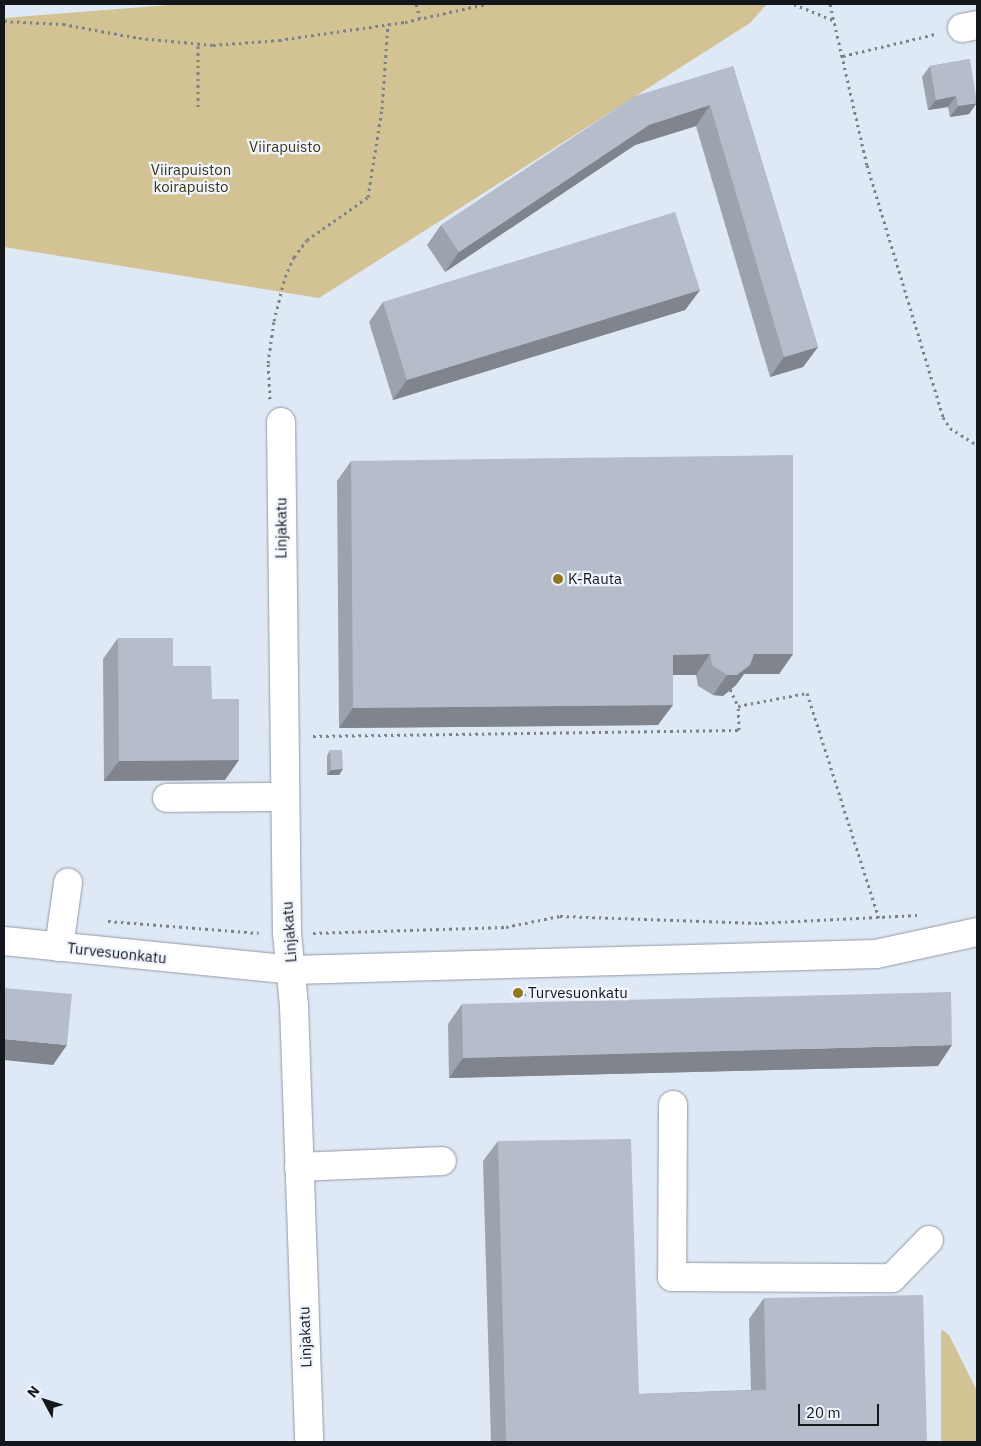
<!DOCTYPE html>
<html>
<head>
<meta charset="utf-8">
<style>
  body { margin:0 }
  #map { position:relative; width:981px; height:1446px; overflow:hidden; background:#dfe8f5; font-family:"IBM Plex Sans",sans-serif }
  div>[style] { position:absolute }
  .green>* { inset:0; background:#d3c293 }
  .path>* { height:3px; margin-top:-1.5px; transform-origin:0; background:repeating-linear-gradient(90deg,#7c828b 0 2.5px,transparent 0 6.5px) }
  .roads { filter:drop-shadow(0 0 1px #929aa6) drop-shadow(0 0 1px #929aa6) }
  .minor>* { height:28px; margin:-14px; padding:0 14px; transform-origin:14px; border-radius:14px; background:#fff }
  .major>* { height:28px; margin:-14px; padding:0 14px; transform-origin:14px; border-radius:14px; background:#fff }
  .wall>* { inset:0; background:#9ca3ae }
  .shaded-wall>* { inset:0; background:#7f848d }
  .building>* { inset:0; background:#b5bdca }
  .dots>* { width:14px; height:14px; translate:-50% -50%; box-sizing:border-box; border:2px solid #f0f5fd; border-radius:50% }
  span { translate:-50% -50%; white-space:nowrap; text-align:center; line-height:1.15; -webkit-text-stroke:4.5px #f0f5fd; paint-order:stroke }
  .park-label { font-size:15px; color:#3e3417 }
  .street-label { font-size:15px; color:#13161a }
  .poi-label { font-size:15px; color:#13161a }
  .left { translate:0 -50%; text-align:left }
  .frame { position:absolute; inset:0; border:5px solid #13161a; pointer-events:none }
  .north { position:absolute; left:20px; top:1376px; width:50px; height:50px; -webkit-text-stroke:4px #f0f5fd; paint-order:stroke; rotate:309deg; font-size:14px; font-weight:700; line-height:20px; text-align:center; color:#13161a }
  .north::after { content:''; display:block; margin:auto; width:18px; height:22px; background:#13161a; clip-path:polygon(50% 0,100% 100%,50% 72%,0 100%) }
  .scale { position:absolute; left:798px; top:1404px; width:81px; height:22px; box-sizing:border-box; border:2px solid #13161a; border-top:0; padding-left:6px; font-size:15px; line-height:18px; white-space:nowrap; color:#13161a; -webkit-text-stroke:4px #f0f5fd; paint-order:stroke }
</style>
</head>
<body>
<div id="map">
  <div class="green">
    <i style="clip-path:polygon(181px 4px,767px 4px,750px 23px,319px 298px,4px 247px,4px 18px)"></i>
    <i style="clip-path:polygon(941px 1329px,949px 1335px,977px 1391px,977px 1442px,941px 1442px)"></i>
  </div>
  <div class="path">
    <i style="left:416px;top:4px;width:15px;rotate:74deg"></i>
    <i style="left:794px;top:4px;width:44px;rotate:22.5deg"></i>
    <i style="left:830px;top:4px;width:165px;rotate:77.1deg"></i>
    <i style="left:867px;top:165px;width:263px;rotate:73.2deg"></i>
    <i style="left:943px;top:417px;width:13px;rotate:58deg"></i>
    <i style="left:950px;top:428px;width:32px;rotate:32deg"></i>
    <i style="left:4px;top:21px;width:59px;rotate:2.9deg"></i>
    <i style="left:63px;top:24px;width:77px;rotate:10.4deg"></i>
    <i style="left:139px;top:38px;width:74px;rotate:5.4deg"></i>
    <i style="left:213px;top:45px;width:66px;rotate:-4.3deg"></i>
    <i style="left:279px;top:40px;width:127px;rotate:-8.1deg"></i>
    <i style="left:405px;top:22px;width:83px;rotate:-12.5deg"></i>
    <i style="left:843px;top:56px;width:95px;rotate:-13.4deg"></i>
    <i style="left:198px;top:107px;width:61px;rotate:-90deg"></i>
    <i style="left:270px;top:399px;width:36px;rotate:-93deg"></i>
    <i style="left:268px;top:363px;width:42px;rotate:-81.9deg"></i>
    <i style="left:274px;top:321px;width:45px;rotate:-76deg"></i>
    <i style="left:285px;top:277px;width:22px;rotate:-66deg"></i>
    <i style="left:294px;top:257px;width:21px;rotate:-53deg"></i>
    <i style="left:307px;top:240px;width:75px;rotate:-35.2deg"></i>
    <i style="left:368px;top:197px;width:89px;rotate:-81deg"></i>
    <i style="left:382px;top:109px;width:85px;rotate:-86deg"></i>
    <i style="left:730px;top:689px;width:19px;rotate:65deg"></i>
    <i style="left:738px;top:706px;width:70px;rotate:-10.7deg"></i>
    <i style="left:807px;top:693px;width:236px;rotate:72.3deg"></i>
    <i style="left:313px;top:736px;width:426px;rotate:-0.8deg"></i>
    <i style="left:739px;top:730px;width:24px;rotate:-92deg"></i>
    <i style="left:108px;top:921px;width:151px;rotate:4.5deg"></i>
    <i style="left:313px;top:933px;width:193px;rotate:-1.8deg"></i>
    <i style="left:506px;top:927px;width:55px;rotate:-11.5deg"></i>
    <i style="left:560px;top:916px;width:199px;rotate:2deg"></i>
    <i style="left:759px;top:923px;width:159px;rotate:-2.9deg"></i>
    <i style="left:523px;top:994px;width:26px;rotate:-2deg"></i>
  </div>
  <div class="roads">
    <div class="minor">
      <i style="left:962px;top:28px;width:15px;rotate:-11deg"></i>
      <i style="left:281px;top:422px;width:511px;rotate:89.33deg"></i>
      <i style="left:287px;top:933px;width:73px;rotate:84.5deg"></i>
      <i style="left:294px;top:1006px;width:436px;rotate:88deg"></i>
      <i style="left:167px;top:798px;width:117px;rotate:-0.5deg"></i>
      <i style="left:59px;top:947px;width:65px;rotate:-82deg"></i>
      <i style="left:673px;top:1105px;width:172px;rotate:90.3deg"></i>
      <i style="left:672px;top:1277px;width:220px;rotate:0.3deg"></i>
      <i style="left:892px;top:1278px;width:53px;rotate:-45.8deg"></i>
      <i style="left:299px;top:1167px;width:143px;rotate:-2.4deg"></i>
    </div>
    <div class="major">
      <i style="left:4px;top:941px;width:289px;rotate:5.7deg"></i>
      <i style="left:292px;top:970px;width:584px;rotate:-1.57deg"></i>
      <i style="left:876px;top:954px;width:103px;rotate:-12.3deg"></i>
    </div>
  </div>
  <div class="wall">
    <i style="clip-path:polygon(970px 59px,969px 114px,950px 117px,948px 107px,928px 110px,922px 77px,930px 66px)"></i>
    <i style="clip-path:polygon(733px 66px,818px 347px,803px 367px,770px 377px,696px 126px,635px 145px,445px 272px,427px 245px,441px 225px)"></i>
    <i style="clip-path:polygon(700px 290px,685px 310px,393px 400px,369px 322px,383px 302px)"></i>
    <i style="clip-path:polygon(351px 461px,793px 654px,779px 674px,744px 674px,736px 685px,723px 696px,713px 695px,698px 686px,696px 675px,673px 675px,658px 725px,339px 728px,337px 481px)"></i>
    <i style="clip-path:polygon(118px 638px,173px 666px,212px 699px,225px 780px,104px 781px,103px 659px)"></i>
    <i style="clip-path:polygon(330px 750px,343px 769px,339px 775px,327px 775px,327px 756px)"></i>
    <i style="clip-path:polygon(462px 1004px,938px 1066px,449px 1078px,448px 1024px)"></i>
    <i style="clip-path:polygon(498px 1141px,639px 1394px,751px 1390px,749px 1319px,764px 1298px,927px 1442px,491px 1442px,483px 1161px)"></i>
  </div>
  <div class="shaded-wall">
    <i style="clip-path:polygon(956px 96px,948px 107px,928px 110px,936px 100px)"></i>
    <i style="clip-path:polygon(977px 103px,969px 114px,950px 117px,958px 106px)"></i>
    <i style="clip-path:polygon(710px 105px,696px 126px,635px 145px,445px 272px,459px 252px,649px 125px)"></i>
    <i style="clip-path:polygon(700px 290px,685px 310px,393px 400px,407px 380px)"></i>
    <i style="clip-path:polygon(818px 347px,803px 367px,770px 377px,784px 357px)"></i>
    <i style="clip-path:polygon(710px 654px,696px 675px,659px 675px,673px 655px)"></i>
    <i style="clip-path:polygon(754px 654px,793px 654px,779px 674px,744px 674px,736px 685px,723px 696px,713px 695px,727px 675px)"></i>
    <i style="clip-path:polygon(673px 705px,658px 725px,339px 728px,353px 708px)"></i>
    <i style="clip-path:polygon(239px 760px,225px 780px,104px 781px,119px 761px)"></i>
    <i style="clip-path:polygon(343px 769px,339px 775px,327px 775px,331px 770px)"></i>
    <i style="clip-path:polygon(4px 1039px,67px 1045px,53px 1065px,4px 1060px)"></i>
    <i style="clip-path:polygon(952px 1045px,938px 1066px,449px 1078px,463px 1058px)"></i>
  </div>
  <div class="building">
    <i style="clip-path:polygon(970px 59px,977px 103px,958px 106px,956px 96px,936px 100px,930px 66px)"></i>
    <i style="clip-path:polygon(733px 66px,818px 347px,784px 357px,710px 105px,649px 125px,459px 252px,441px 225px,635px 96px)"></i>
    <i style="clip-path:polygon(675px 212px,700px 290px,407px 380px,383px 302px)"></i>
    <i style="clip-path:polygon(793px 455px,793px 654px,754px 654px,750px 665px,737px 675px,727px 675px,712px 665px,710px 654px,673px 655px,673px 705px,353px 708px,351px 461px)"></i>
    <i style="clip-path:polygon(118px 638px,173px 638px,173px 666px,211px 666px,212px 699px,239px 699px,239px 760px,119px 761px)"></i>
    <i style="clip-path:polygon(330px 750px,342px 750px,343px 769px,331px 770px)"></i>
    <i style="clip-path:polygon(4px 988px,72px 994px,67px 1045px,4px 1039px)"></i>
    <i style="clip-path:polygon(951px 992px,952px 1045px,463px 1058px,462px 1004px)"></i>
    <i style="clip-path:polygon(631px 1139px,639px 1394px,766px 1390px,764px 1298px,923px 1295px,927px 1442px,506px 1442px,498px 1141px)"></i>
  </div>
  <div class="dots">
    <i style="left:558px;top:579px;background:#93761d"></i>
    <i style="left:518px;top:993px;background:#93761d"></i>
  </div>
  <div class="park-label">
    <span style="left:285px;top:147px">Viirapuisto</span>
    <span style="left:191px;top:178px">Viirapuiston<br>koirapuisto</span>
  </div>
  <div class="street-label">
    <span style="left:281px;top:528px;rotate:-90deg">Linjakatu</span>
    <span style="left:289px;top:932px;rotate:-94deg">Linjakatu</span>
    <span style="left:117px;top:953px;rotate:6deg">Turvesuonkatu</span>
    <span style="left:305px;top:1337px;rotate:-92deg">Linjakatu</span>
  </div>
  <div class="poi-label">
    <span class="left" style="left:568px;top:579px">K-Rauta</span>
    <span class="left" style="left:528px;top:993px">Turvesuonkatu</span>
  </div>
  <div class="frame"></div>
  <div class="north">N</div>
  <div class="scale">20 m</div>
</div>
</body>
</html>
